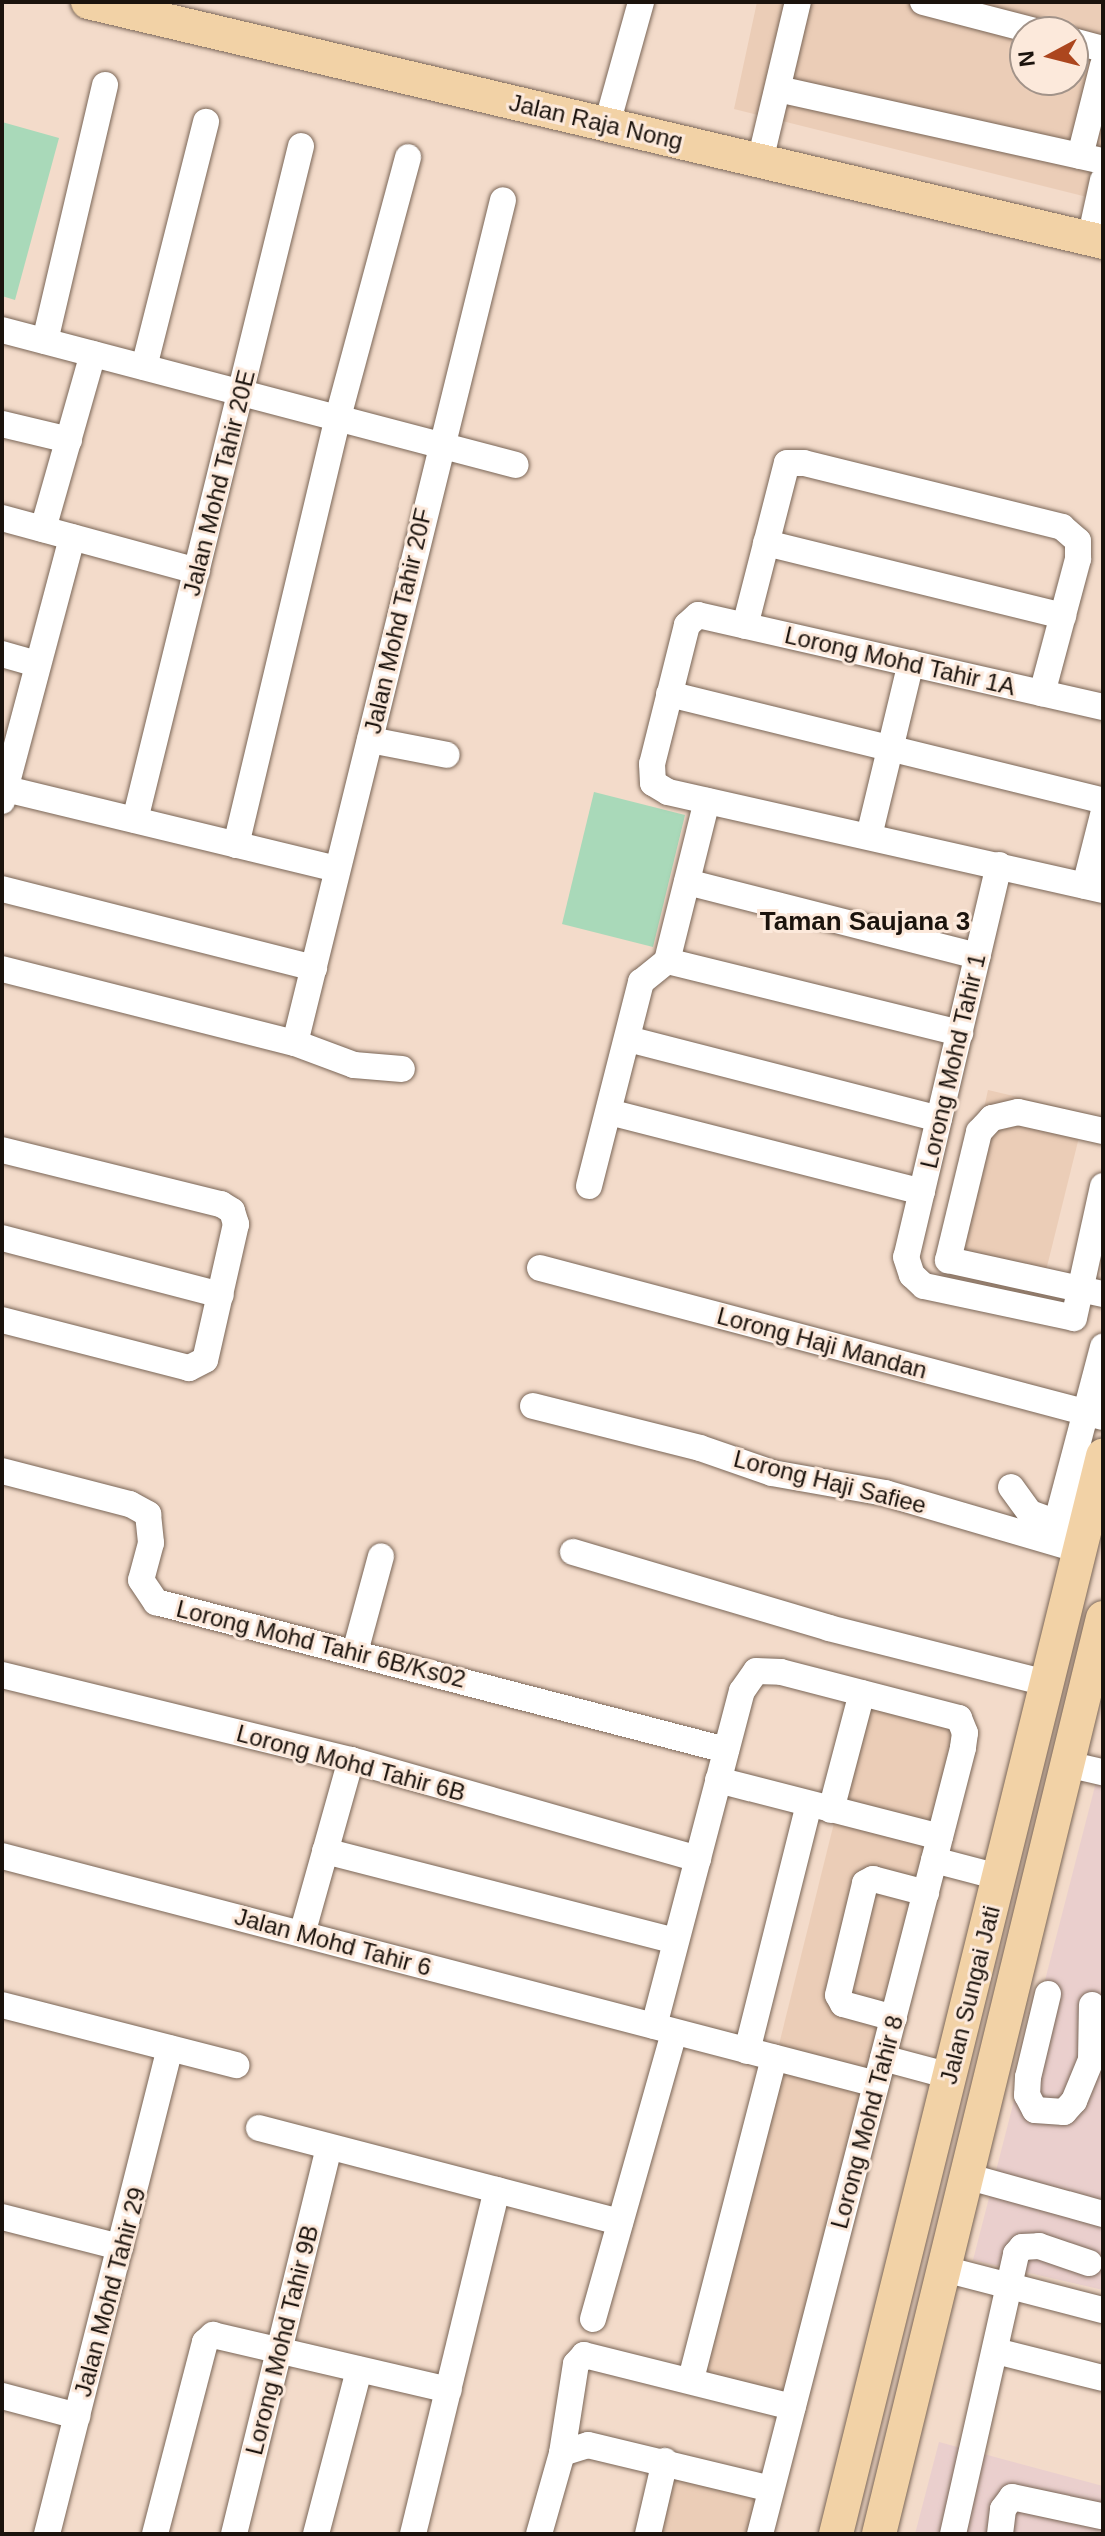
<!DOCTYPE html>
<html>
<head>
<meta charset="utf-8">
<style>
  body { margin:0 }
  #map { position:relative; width:1105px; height:2536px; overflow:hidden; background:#f3dbca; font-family:Helvetica,sans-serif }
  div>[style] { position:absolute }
  .built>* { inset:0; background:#ebcdb7 }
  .industrial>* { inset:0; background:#eacfcd }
  .green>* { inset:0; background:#a9d9b9 }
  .roads { filter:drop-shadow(0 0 2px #7a6657) drop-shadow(0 0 2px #7a6657) }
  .minor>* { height:26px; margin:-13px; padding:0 13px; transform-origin:13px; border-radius:13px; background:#fff }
  .major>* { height:34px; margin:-17px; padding:0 17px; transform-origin:17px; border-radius:17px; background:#f2d2a6 }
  span { translate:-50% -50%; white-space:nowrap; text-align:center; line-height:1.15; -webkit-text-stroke:6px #fce9db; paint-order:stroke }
  .street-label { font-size:24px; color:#1b130d }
  .neighbourhood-label { font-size:26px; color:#1b130d; font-weight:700 }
  .frame { position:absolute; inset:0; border:4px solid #1b130d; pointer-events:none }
  .north { position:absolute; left:1009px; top:16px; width:80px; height:80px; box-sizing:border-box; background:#fce9db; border:2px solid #a29389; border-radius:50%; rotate:263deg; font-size:22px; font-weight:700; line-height:32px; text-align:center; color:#1b130d }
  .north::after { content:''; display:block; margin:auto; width:28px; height:36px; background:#ac461e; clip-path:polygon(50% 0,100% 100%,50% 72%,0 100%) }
</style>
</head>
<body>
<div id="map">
  <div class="built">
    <i style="clip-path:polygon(evenodd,757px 2px,1103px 2px,1103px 201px,734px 109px,757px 2px,1025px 32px,1073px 32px,1073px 80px,1025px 80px,1025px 32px)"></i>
    <i style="clip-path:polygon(988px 1090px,1085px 1113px,1039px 1299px,947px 1276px)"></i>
    <i style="clip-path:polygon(865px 1698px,950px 1720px,956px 1738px,786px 2400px,697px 2375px)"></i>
    <i style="clip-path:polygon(668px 2471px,761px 2495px,751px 2534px,653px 2534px)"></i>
  </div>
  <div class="industrial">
    <i style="clip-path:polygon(1103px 1755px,1103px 2290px,973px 2260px)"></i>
    <i style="clip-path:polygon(939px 2442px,1103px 2486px,1103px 2534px,915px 2534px)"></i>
  </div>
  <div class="green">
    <i style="clip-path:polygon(2px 122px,59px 138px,15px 300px,2px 296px)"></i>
    <i style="clip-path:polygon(594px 792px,685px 815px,653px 947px,562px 924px)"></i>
  </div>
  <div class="roads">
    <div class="minor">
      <i style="left:923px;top:2px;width:120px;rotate:14.5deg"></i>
      <i style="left:1073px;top:41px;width:31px;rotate:15deg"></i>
      <i style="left:778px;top:89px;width:333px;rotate:12.5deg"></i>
      <i style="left:607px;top:124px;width:127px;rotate:-74.4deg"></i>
      <i style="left:1080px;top:156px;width:94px;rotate:-75.8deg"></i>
      <i style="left:760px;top:161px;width:163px;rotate:-76.6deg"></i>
      <i style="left:1090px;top:239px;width:60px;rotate:-77.6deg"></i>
      <i style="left:2px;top:330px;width:531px;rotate:14.72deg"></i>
      <i style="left:45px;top:341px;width:263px;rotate:-76.8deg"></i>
      <i style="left:144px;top:367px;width:253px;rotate:-75.8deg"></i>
      <i style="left:2px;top:424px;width:69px;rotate:13.4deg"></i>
      <i style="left:2px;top:518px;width:202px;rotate:15.2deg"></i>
      <i style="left:43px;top:529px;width:182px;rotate:-74.1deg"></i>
      <i style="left:766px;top:543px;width:306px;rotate:13.8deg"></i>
      <i style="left:745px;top:626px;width:168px;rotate:-75.6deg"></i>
      <i style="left:787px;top:463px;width:17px"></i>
      <i style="left:804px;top:463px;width:266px;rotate:13.9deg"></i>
      <i style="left:1062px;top:527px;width:21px;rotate:41deg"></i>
      <i style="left:1078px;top:541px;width:18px;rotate:90deg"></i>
      <i style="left:1078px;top:559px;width:139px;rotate:105deg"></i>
      <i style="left:2px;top:654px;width:37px;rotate:16deg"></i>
      <i style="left:669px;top:694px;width:447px;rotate:13.8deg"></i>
      <i style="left:1103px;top:707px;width:415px;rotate:-167.2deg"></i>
      <i style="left:698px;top:615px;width:15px;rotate:138deg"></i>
      <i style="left:687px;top:625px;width:143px;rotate:104.1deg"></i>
      <i style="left:652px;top:764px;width:19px;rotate:87deg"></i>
      <i style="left:653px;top:783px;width:17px;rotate:31deg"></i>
      <i style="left:668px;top:792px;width:446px;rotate:12.7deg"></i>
      <i style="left:370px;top:740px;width:78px;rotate:11deg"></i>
      <i style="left:2px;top:788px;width:345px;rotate:13.6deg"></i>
      <i style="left:2px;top:801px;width:273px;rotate:-75.1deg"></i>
      <i style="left:135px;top:820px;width:694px;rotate:-76.16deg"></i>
      <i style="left:869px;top:836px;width:178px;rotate:-76.4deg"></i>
      <i style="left:236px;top:845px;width:440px;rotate:-76.6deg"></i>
      <i style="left:338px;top:417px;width:269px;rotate:-74.9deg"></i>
      <i style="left:999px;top:865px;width:403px;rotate:103.3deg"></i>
      <i style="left:906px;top:1257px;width:19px;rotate:72deg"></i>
      <i style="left:912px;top:1275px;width:16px;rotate:43deg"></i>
      <i style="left:924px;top:1286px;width:153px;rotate:12deg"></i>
      <i style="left:1074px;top:1318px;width:135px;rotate:-77.6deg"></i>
      <i style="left:687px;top:882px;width:300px;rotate:14.3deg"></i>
      <i style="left:1085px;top:886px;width:73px;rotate:-75.8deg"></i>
      <i style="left:2px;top:889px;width:322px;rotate:14.2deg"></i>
      <i style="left:667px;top:961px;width:302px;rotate:13.8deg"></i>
      <i style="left:2px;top:969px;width:302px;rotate:14.2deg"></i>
      <i style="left:295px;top:1043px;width:63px;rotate:20.4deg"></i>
      <i style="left:354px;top:1065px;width:48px;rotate:4.8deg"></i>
      <i style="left:628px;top:1039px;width:321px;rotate:14.4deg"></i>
      <i style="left:295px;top:1043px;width:868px;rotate:-76.14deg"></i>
      <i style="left:609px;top:1112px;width:323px;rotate:14.3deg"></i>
      <i style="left:1103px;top:1131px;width:87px;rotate:-167.4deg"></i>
      <i style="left:1018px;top:1112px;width:27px;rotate:167deg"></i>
      <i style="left:992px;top:1118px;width:19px;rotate:133deg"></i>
      <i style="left:979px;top:1132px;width:132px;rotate:103.6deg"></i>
      <i style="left:948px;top:1260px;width:159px;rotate:12.4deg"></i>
      <i style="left:2px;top:1150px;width:226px;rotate:13.9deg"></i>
      <i style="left:221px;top:1204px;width:13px;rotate:32deg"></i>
      <i style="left:232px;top:1211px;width:14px;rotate:73deg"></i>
      <i style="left:236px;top:1224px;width:139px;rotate:102.8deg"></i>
      <i style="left:205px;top:1360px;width:18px;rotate:153deg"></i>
      <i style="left:189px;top:1368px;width:193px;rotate:-165.6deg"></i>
      <i style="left:589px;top:1186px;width:211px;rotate:-75.7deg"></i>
      <i style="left:641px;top:982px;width:33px;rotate:-39deg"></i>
      <i style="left:667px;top:961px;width:165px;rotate:-76deg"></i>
      <i style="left:2px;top:1238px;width:226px;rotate:14.6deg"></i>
      <i style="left:540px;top:1268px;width:582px;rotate:14.82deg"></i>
      <i style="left:533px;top:1406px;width:172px;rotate:14.1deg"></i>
      <i style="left:700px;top:1448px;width:76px;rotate:19.1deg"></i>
      <i style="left:772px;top:1473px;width:115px;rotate:10deg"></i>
      <i style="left:885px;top:1493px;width:203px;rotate:16.3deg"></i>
      <i style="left:2px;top:1471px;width:132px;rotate:14.5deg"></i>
      <i style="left:130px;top:1504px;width:21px;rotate:29deg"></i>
      <i style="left:148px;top:1514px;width:29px;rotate:84deg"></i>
      <i style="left:151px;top:1543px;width:38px;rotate:105deg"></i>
      <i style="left:141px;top:1580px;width:27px;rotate:56deg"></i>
      <i style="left:156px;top:1602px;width:589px;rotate:14.56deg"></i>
      <i style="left:1011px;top:1487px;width:32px;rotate:54deg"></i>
      <i style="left:1030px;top:1513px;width:29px;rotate:20deg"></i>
      <i style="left:1052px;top:1540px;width:200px;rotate:-75.2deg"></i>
      <i style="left:573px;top:1552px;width:267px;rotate:16.5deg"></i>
      <i style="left:829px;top:1628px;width:225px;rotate:14.2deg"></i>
      <i style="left:355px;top:1652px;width:99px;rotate:-74.8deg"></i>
      <i style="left:2px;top:1675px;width:359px;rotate:13.7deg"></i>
      <i style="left:351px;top:1760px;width:361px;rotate:15.9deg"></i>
      <i style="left:1067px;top:1764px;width:37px;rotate:13deg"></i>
      <i style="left:718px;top:1780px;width:229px;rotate:14.4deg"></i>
      <i style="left:831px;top:1810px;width:121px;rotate:-75.2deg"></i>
      <i style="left:325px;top:1851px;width:362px;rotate:14.4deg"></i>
      <i style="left:2px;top:1856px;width:903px;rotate:14.62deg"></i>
      <i style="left:934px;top:1860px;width:67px;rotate:14.7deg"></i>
      <i style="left:302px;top:1934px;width:181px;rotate:-74.3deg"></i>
      <i style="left:1048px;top:1994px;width:85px;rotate:103.5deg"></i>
      <i style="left:1028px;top:2077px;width:18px;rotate:93deg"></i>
      <i style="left:1027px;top:2095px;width:17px;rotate:62deg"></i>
      <i style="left:1035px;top:2110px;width:29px;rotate:4deg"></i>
      <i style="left:1064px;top:2112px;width:15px;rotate:-48deg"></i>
      <i style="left:1074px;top:2101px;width:44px;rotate:-67.5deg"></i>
      <i style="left:1091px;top:2060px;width:55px;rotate:-89deg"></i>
      <i style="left:2px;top:2005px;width:242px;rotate:14.4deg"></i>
      <i style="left:894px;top:2018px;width:53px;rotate:-164.6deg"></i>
      <i style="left:843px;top:2004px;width:10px;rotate:-119deg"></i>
      <i style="left:838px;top:1995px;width:115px;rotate:-76.4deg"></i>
      <i style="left:865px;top:1883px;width:9px;rotate:-27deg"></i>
      <i style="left:873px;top:1879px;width:55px;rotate:14.8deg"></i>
      <i style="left:654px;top:2026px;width:346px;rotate:-75.3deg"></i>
      <i style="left:742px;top:1691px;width:24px;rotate:-55deg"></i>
      <i style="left:756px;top:1671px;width:25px;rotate:2deg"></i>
      <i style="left:781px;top:1672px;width:184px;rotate:14.5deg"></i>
      <i style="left:959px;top:1718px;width:16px;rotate:68deg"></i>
      <i style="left:965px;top:1733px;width:15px;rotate:98deg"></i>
      <i style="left:963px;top:1748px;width:812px;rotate:104.48deg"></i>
      <i style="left:747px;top:2051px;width:254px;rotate:-75.9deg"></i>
      <i style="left:883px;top:2058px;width:69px;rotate:15deg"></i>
      <i style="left:259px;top:2128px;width:373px;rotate:14.6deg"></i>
      <i style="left:966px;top:2176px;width:142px;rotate:15.5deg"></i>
      <i style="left:2px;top:2217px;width:122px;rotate:14.3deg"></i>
      <i style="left:944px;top:2269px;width:164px;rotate:14.5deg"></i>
      <i style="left:593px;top:2319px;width:298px;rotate:-74.2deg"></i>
      <i style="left:996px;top:2351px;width:110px;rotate:14.2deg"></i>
      <i style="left:691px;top:2379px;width:332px;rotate:-75.5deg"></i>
      <i style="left:2px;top:2396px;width:78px;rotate:14.9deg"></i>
      <i style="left:562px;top:2453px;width:27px;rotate:-17deg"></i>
      <i style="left:588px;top:2445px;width:188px;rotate:13.5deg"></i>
      <i style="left:47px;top:2534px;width:501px;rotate:-75.8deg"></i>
      <i style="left:155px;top:2534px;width:198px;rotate:-75.4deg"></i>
      <i style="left:205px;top:2342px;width:11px;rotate:-41deg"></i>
      <i style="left:213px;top:2335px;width:242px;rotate:13.1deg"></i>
      <i style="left:234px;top:2534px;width:398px;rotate:-76.2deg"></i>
      <i style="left:316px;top:2534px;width:170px;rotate:-75.3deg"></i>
      <i style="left:413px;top:2534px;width:354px;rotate:-76.3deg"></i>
      <i style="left:539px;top:2534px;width:84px;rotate:-74.1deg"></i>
      <i style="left:562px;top:2453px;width:90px;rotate:-81.1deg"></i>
      <i style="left:576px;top:2364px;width:12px;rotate:-48deg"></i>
      <i style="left:584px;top:2355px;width:215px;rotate:14deg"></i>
      <i style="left:648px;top:2534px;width:75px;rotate:-76.9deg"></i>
      <i style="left:953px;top:2534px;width:287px;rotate:-77.3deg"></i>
      <i style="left:1016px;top:2254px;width:9px;rotate:-49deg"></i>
      <i style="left:1022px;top:2247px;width:17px;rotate:-3deg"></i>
      <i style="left:1039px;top:2246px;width:53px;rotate:18.8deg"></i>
      <i style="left:1000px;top:2534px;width:25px;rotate:-83deg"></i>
      <i style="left:1003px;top:2509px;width:15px;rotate:-53deg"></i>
      <i style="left:1012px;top:2497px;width:91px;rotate:12.1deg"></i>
    </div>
    <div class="major">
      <i style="left:88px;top:2px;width:1043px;rotate:13.3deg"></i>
      <i style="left:836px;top:2534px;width:1111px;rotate:-76.09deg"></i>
      <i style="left:879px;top:2534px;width:943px;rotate:-76.26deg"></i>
    </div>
  </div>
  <div class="street-label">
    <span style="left:596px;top:122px;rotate:13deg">Jalan Raja Nong</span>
    <span style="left:219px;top:483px;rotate:-76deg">Jalan Mohd Tahir 20E</span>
    <span style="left:398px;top:621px;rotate:-77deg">Jalan Mohd Tahir 20F</span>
    <span style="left:900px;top:661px;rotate:13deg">Lorong Mohd Tahir 1A</span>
    <span style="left:953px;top:1061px;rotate:-77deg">Lorong Mohd Tahir 1</span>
    <span style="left:822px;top:1343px;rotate:15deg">Lorong Haji Mandan</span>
    <span style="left:830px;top:1482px;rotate:14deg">Lorong Haji Safiee</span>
    <span style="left:321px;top:1644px;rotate:14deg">Lorong Mohd Tahir 6B/Ks02</span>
    <span style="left:351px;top:1763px;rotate:15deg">Lorong Mohd Tahir 6B</span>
    <span style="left:333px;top:1942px;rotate:15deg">Jalan Mohd Tahir 6</span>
    <span style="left:970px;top:1995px;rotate:-76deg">Jalan Sungai Jati</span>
    <span style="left:867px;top:2122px;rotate:-75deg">Lorong Mohd Tahir 8</span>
    <span style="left:110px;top:2292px;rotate:-75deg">Jalan Mohd Tahir 29</span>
    <span style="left:282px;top:2340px;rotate:-76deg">Lorong Mohd Tahir 9B</span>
  </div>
  <div class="neighbourhood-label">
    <span style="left:865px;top:922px">Taman Saujana 3</span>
  </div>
  <div class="frame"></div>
  <div class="north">N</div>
</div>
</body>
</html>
